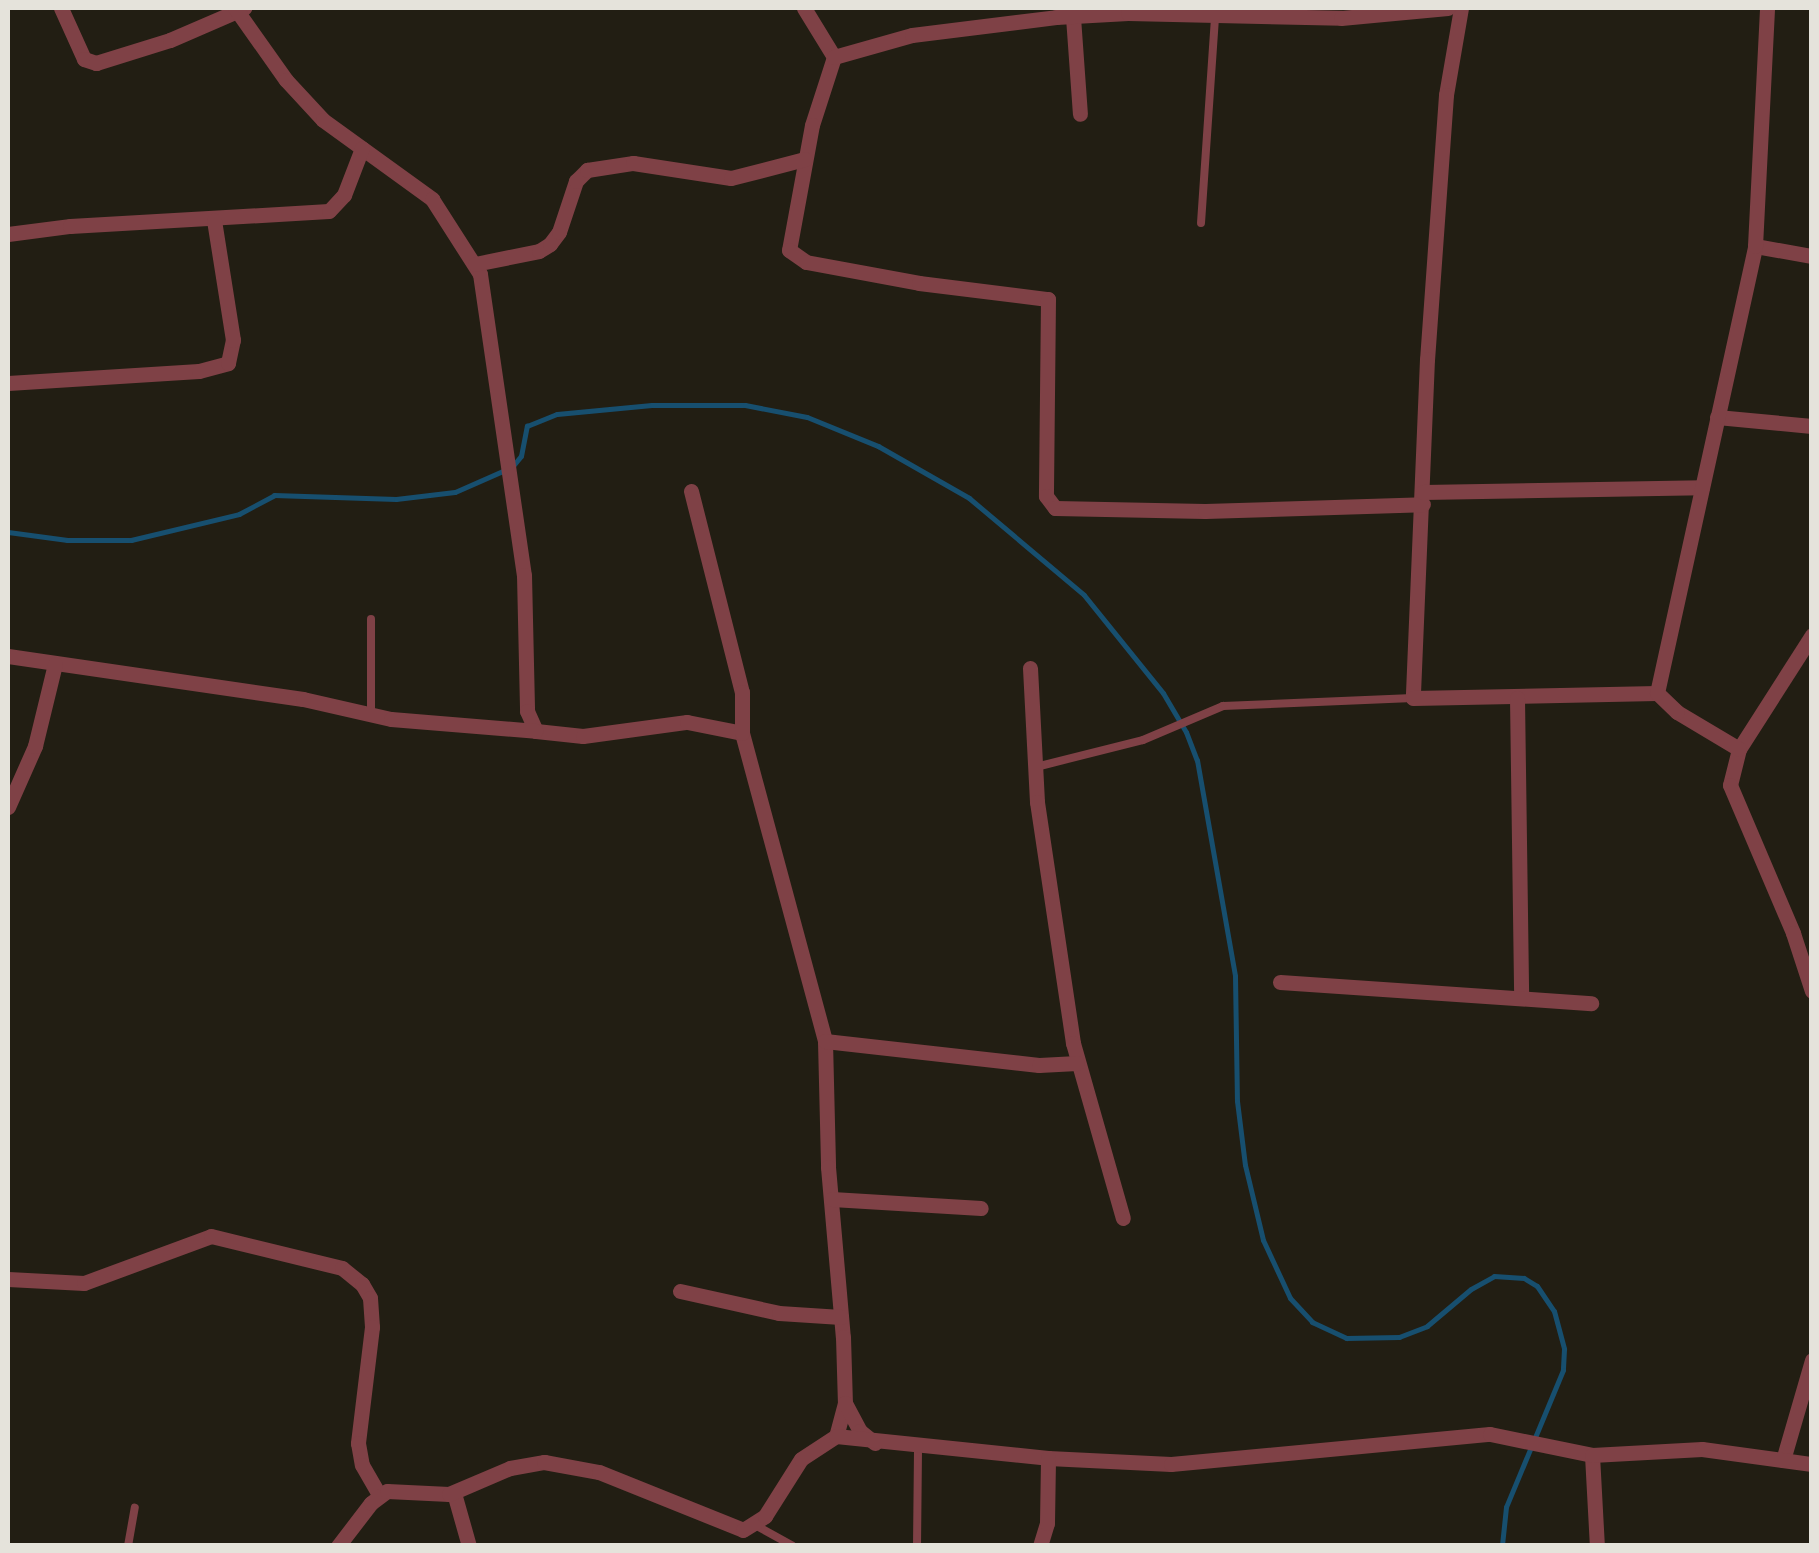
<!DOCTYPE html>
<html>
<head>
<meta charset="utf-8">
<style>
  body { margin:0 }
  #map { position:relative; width:1819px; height:1553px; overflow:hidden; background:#221e13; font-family:Inter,sans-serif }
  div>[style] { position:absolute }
  .stream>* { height:5px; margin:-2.5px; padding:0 2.5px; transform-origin:2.5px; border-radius:2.5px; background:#174f6f }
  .service>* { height:8px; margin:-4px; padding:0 4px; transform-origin:4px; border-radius:4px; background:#7f4146 }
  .minor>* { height:15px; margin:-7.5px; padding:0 7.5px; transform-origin:7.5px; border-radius:7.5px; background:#7f4146 }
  span { translate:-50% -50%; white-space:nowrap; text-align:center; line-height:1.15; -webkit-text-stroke:8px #221e13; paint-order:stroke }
  .frame { position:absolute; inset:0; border:10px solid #e5e3db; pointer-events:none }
</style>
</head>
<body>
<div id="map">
  <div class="stream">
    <i style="left:8px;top:532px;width:60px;rotate:7.7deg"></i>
    <i style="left:67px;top:540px;width:64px"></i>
    <i style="left:131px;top:540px;width:111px;rotate:-13.5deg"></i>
    <i style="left:239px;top:514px;width:40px;rotate:-28deg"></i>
    <i style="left:274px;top:495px;width:122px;rotate:1.9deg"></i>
    <i style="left:396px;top:499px;width:59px;rotate:-6.8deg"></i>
    <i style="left:455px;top:492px;width:62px;rotate:-23.7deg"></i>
    <i style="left:512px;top:467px;width:14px;rotate:-51deg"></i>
    <i style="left:521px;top:456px;width:31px;rotate:-79deg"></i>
    <i style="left:527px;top:426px;width:32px;rotate:-22deg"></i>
    <i style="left:557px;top:414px;width:95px;rotate:-5.4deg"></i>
    <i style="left:652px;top:405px;width:93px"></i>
    <i style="left:745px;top:405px;width:63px;rotate:11deg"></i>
    <i style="left:807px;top:417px;width:77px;rotate:22.2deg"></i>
    <i style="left:878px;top:446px;width:105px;rotate:29.7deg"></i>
    <i style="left:969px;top:498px;width:150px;rotate:40.1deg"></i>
    <i style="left:1084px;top:595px;width:126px;rotate:51.1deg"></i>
    <i style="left:1163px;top:693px;width:45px;rotate:59.5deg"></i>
    <i style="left:1186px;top:732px;width:30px;rotate:69deg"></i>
    <i style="left:1197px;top:760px;width:219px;rotate:80deg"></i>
    <i style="left:1235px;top:976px;width:125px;rotate:89.1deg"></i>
    <i style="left:1237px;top:1101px;width:64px;rotate:82.9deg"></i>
    <i style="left:1245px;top:1165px;width:77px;rotate:76.5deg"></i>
    <i style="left:1263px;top:1240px;width:64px;rotate:65deg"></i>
    <i style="left:1290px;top:1298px;width:33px;rotate:47deg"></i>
    <i style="left:1312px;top:1322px;width:38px;rotate:25deg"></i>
    <i style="left:1346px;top:1338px;width:53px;rotate:-1.1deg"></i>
    <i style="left:1399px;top:1337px;width:30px;rotate:-21deg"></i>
    <i style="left:1427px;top:1326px;width:57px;rotate:-40.1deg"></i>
    <i style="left:1471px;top:1289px;width:26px;rotate:-29deg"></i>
    <i style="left:1494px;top:1276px;width:30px;rotate:4deg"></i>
    <i style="left:1524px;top:1278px;width:15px;rotate:32deg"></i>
    <i style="left:1537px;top:1286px;width:30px;rotate:56deg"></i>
    <i style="left:1554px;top:1311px;width:39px;rotate:75deg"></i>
    <i style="left:1564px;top:1349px;width:21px;rotate:93deg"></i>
    <i style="left:1563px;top:1370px;width:148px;rotate:112.6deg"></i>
    <i style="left:1506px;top:1507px;width:39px;rotate:96deg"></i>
  </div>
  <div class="service">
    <i style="left:1201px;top:223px;width:206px;rotate:-86.1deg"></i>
    <i style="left:371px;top:716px;width:97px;rotate:-90deg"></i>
    <i style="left:1036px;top:767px;width:110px;rotate:-14.2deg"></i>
    <i style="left:1143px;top:740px;width:87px;rotate:-23deg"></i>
    <i style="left:1223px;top:706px;width:190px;rotate:-2.4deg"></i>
    <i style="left:755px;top:1525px;width:43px;rotate:28.9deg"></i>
    <i style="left:128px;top:1546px;width:39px;rotate:-80deg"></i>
    <i style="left:917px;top:1546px;width:99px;rotate:-89.4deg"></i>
  </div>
  <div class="minor">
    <i style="left:61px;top:8px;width:56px;rotate:65.7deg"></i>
    <i style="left:84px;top:59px;width:13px;rotate:18deg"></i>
    <i style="left:96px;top:63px;width:77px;rotate:-17.3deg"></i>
    <i style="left:170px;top:40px;width:81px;rotate:-23.4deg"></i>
    <i style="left:235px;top:8px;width:88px;rotate:54.7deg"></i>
    <i style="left:286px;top:80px;width:54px;rotate:47.2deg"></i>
    <i style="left:323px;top:120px;width:135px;rotate:35.9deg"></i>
    <i style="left:432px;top:199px;width:89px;rotate:57.4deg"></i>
    <i style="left:480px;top:274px;width:304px;rotate:81.7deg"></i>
    <i style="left:524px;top:575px;width:136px;rotate:88.7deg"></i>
    <i style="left:527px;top:711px;width:22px;rotate:66deg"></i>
    <i style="left:536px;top:731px;width:47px;rotate:6.1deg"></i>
    <i style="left:583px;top:736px;width:105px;rotate:-7.7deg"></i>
    <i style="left:687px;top:722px;width:56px;rotate:11.3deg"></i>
    <i style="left:742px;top:733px;width:319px;rotate:74.9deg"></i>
    <i style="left:825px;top:1041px;width:126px;rotate:88.6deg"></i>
    <i style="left:828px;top:1167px;width:171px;rotate:85deg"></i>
    <i style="left:843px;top:1337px;width:66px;rotate:88.3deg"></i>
    <i style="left:845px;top:1403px;width:34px;rotate:105deg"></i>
    <i style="left:804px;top:8px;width:57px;rotate:58.5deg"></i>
    <i style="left:1461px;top:8px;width:88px;rotate:99.8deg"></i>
    <i style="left:1446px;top:95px;width:265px;rotate:94.1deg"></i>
    <i style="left:1427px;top:359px;width:339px;rotate:92.4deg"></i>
    <i style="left:1413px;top:698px;width:244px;rotate:-1.2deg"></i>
    <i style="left:1073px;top:17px;width:97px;rotate:85.9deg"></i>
    <i style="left:834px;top:57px;width:71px;rotate:107.9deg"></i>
    <i style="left:812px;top:125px;width:127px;rotate:100.4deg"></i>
    <i style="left:789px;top:250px;width:21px;rotate:35deg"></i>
    <i style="left:806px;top:262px;width:115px;rotate:10.5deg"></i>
    <i style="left:919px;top:283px;width:130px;rotate:7.1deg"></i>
    <i style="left:1048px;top:299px;width:197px;rotate:90.6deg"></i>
    <i style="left:1046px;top:496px;width:15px;rotate:53deg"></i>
    <i style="left:1055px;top:508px;width:150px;rotate:1.1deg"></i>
    <i style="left:1205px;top:511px;width:218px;rotate:-1.8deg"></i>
    <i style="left:834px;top:57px;width:81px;rotate:-15.8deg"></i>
    <i style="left:912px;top:35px;width:145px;rotate:-7.1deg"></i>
    <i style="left:1056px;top:17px;width:72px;rotate:-3.2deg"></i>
    <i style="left:1128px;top:13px;width:213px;rotate:1.3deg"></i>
    <i style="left:1341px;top:18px;width:107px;rotate:-5.3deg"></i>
    <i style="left:8px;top:234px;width:63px;rotate:-7.4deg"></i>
    <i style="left:70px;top:226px;width:259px;rotate:-3.3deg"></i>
    <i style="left:329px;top:211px;width:22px;rotate:-47deg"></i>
    <i style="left:344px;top:195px;width:50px;rotate:-69deg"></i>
    <i style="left:1755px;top:246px;width:58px;rotate:10deg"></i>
    <i style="left:475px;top:264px;width:65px;rotate:-11.5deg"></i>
    <i style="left:539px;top:251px;width:13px;rotate:-32deg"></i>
    <i style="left:550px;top:244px;width:15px;rotate:-53deg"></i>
    <i style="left:559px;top:232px;width:54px;rotate:-71.6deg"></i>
    <i style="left:576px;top:181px;width:16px;rotate:-45deg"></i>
    <i style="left:587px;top:170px;width:47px;rotate:-8.7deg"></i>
    <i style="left:633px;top:163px;width:99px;rotate:8.7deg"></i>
    <i style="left:731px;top:178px;width:76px;rotate:-14.4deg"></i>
    <i style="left:8px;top:383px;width:191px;rotate:-3.6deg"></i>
    <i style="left:199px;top:371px;width:30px;rotate:-15deg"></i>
    <i style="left:228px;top:363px;width:24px;rotate:-78deg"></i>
    <i style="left:233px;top:340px;width:121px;rotate:-99deg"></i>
    <i style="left:1717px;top:417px;width:95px;rotate:5.4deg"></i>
    <i style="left:691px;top:491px;width:207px;rotate:75.8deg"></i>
    <i style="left:742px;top:692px;width:41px;rotate:90deg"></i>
    <i style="left:1423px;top:492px;width:279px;rotate:-1deg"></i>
    <i style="left:1812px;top:635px;width:135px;rotate:122.6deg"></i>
    <i style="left:1739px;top:749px;width:37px;rotate:104deg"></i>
    <i style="left:1730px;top:785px;width:161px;rotate:66.9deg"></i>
    <i style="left:1793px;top:933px;width:61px;rotate:71.9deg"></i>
    <i style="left:8px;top:656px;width:298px;rotate:8.3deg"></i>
    <i style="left:303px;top:699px;width:90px;rotate:12.8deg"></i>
    <i style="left:391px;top:719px;width:145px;rotate:4.7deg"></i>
    <i style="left:1030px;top:668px;width:134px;rotate:87deg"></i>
    <i style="left:1037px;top:802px;width:244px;rotate:81.5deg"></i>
    <i style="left:1073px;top:1043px;width:182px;rotate:74.1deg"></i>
    <i style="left:1517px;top:698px;width:300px;rotate:89.2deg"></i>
    <i style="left:1739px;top:749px;width:72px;rotate:-149.2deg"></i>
    <i style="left:1677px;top:712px;width:28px;rotate:-136deg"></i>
    <i style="left:1657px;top:693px;width:458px;rotate:-77.6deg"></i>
    <i style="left:1755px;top:246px;width:238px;rotate:-87.1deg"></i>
    <i style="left:8px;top:807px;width:67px;rotate:-66.1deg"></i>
    <i style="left:35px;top:746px;width:84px;rotate:-76.3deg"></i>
    <i style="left:1280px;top:982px;width:312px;rotate:3.9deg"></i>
    <i style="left:825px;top:1041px;width:215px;rotate:6.4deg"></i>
    <i style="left:1039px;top:1065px;width:38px;rotate:-3deg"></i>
    <i style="left:832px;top:1199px;width:149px;rotate:3.5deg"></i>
    <i style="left:8px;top:1279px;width:76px;rotate:3deg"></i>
    <i style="left:84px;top:1283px;width:135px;rotate:-20.3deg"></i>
    <i style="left:211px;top:1236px;width:135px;rotate:13.7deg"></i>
    <i style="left:342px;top:1268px;width:26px;rotate:39deg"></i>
    <i style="left:362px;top:1284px;width:16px;rotate:60deg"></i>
    <i style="left:370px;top:1298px;width:29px;rotate:86deg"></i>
    <i style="left:372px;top:1327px;width:117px;rotate:96.9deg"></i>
    <i style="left:358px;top:1443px;width:22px;rotate:80deg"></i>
    <i style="left:362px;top:1465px;width:34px;rotate:60deg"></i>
    <i style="left:680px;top:1291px;width:101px;rotate:12.5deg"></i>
    <i style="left:779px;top:1313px;width:62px;rotate:3.7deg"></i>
    <i style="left:845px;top:1403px;width:32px;rotate:62deg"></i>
    <i style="left:860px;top:1431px;width:19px;rotate:39deg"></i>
    <i style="left:1592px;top:1455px;width:91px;rotate:86.9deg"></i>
    <i style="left:1783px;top:1460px;width:104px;rotate:-73.8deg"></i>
    <i style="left:454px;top:1493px;width:55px;rotate:74.2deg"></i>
    <i style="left:338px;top:1546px;width:54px;rotate:-52.5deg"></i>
    <i style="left:371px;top:1503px;width:20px;rotate:-37deg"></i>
    <i style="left:387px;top:1491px;width:62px;rotate:2.8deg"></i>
    <i style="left:449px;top:1494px;width:66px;rotate:-23.1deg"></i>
    <i style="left:510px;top:1468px;width:35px;rotate:-10deg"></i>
    <i style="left:544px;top:1462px;width:56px;rotate:10.3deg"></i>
    <i style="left:599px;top:1472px;width:155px;rotate:21.9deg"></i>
    <i style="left:743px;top:1530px;width:26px;rotate:-32deg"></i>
    <i style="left:765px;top:1516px;width:67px;rotate:-57.7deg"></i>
    <i style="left:801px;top:1459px;width:42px;rotate:-33.3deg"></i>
    <i style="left:836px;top:1436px;width:213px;rotate:5.9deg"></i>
    <i style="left:1048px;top:1458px;width:123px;rotate:2.8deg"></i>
    <i style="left:1171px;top:1464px;width:320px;rotate:-5.4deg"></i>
    <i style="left:1490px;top:1434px;width:104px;rotate:11.6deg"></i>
    <i style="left:1592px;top:1455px;width:110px;rotate:-3.1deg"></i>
    <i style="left:1702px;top:1449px;width:111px;rotate:7.8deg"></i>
    <i style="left:1040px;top:1546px;width:24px;rotate:-73deg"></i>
    <i style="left:1047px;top:1523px;width:65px;rotate:-89.1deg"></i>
  </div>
  <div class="frame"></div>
</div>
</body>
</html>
